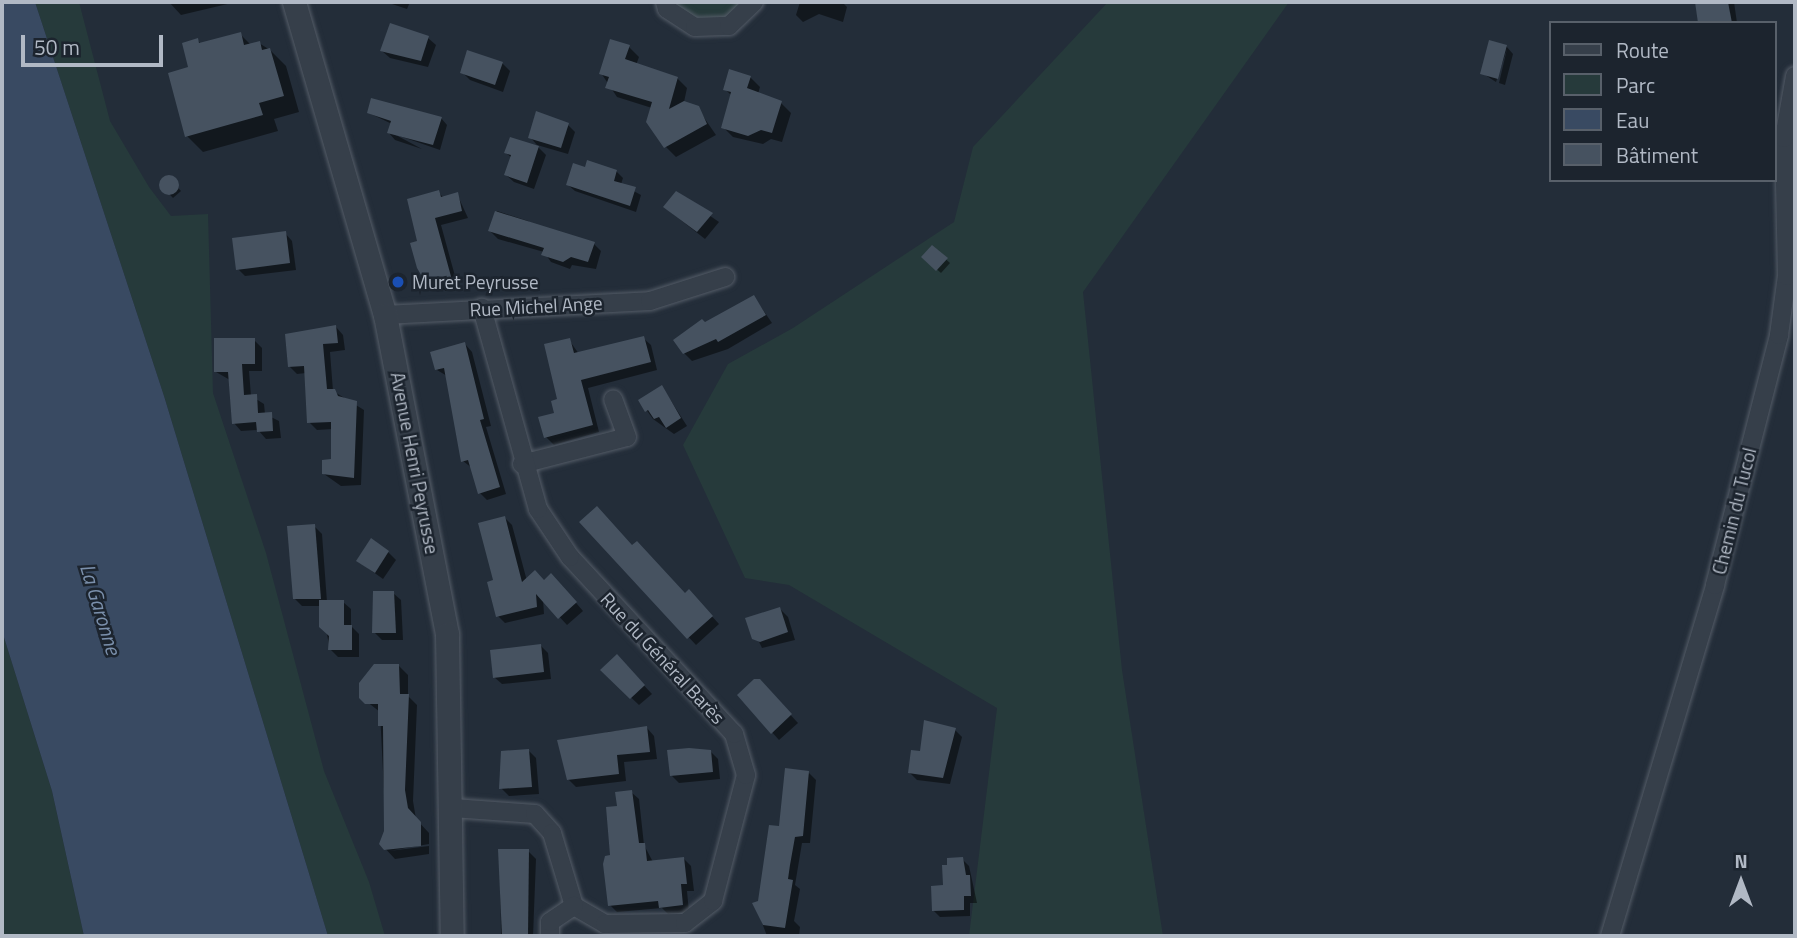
<!DOCTYPE html>
<html>
<head>
<meta charset="utf-8">
<style>
  body { margin:0 }
  #map { position:relative; width:1797px; height:938px; overflow:hidden; background:#232d39; font-family:"Titillium Web",sans-serif }
  div>[style] { position:absolute }
  .green>* { inset:0; background:#263a3b }
  .water>* { inset:0; background:#394a62 }
  .shadow>* { inset:0; background:#0007 }
  .building>* { inset:0; background:#465260 }
  .round { border-radius:50% }
  .roads { filter:drop-shadow(0 0 2px #545c67) drop-shadow(0 0 2px #545c67) }
  .minor>* { height:18px; margin:-9px; padding:0 9px; transform-origin:9px; border-radius:9px; background:#363f4a }
  .tertiary>* { height:23px; margin:-11.5px; padding:0 11.5px; transform-origin:11.5px; border-radius:11.5px; background:#363f4a }
  .dots>* { width:19px; height:19px; translate:-50% -50%; box-sizing:border-box; border:4px solid #1c242e; border-radius:50% }
  span { translate:-50% -50%; white-space:nowrap; text-align:center; line-height:1.15; -webkit-text-stroke:5px #1c242e; paint-order:stroke }
  .poi-label { font-size:19px; color:#b1b9c5 }
  .left { translate:0 -50%; text-align:left }
  .street-label { font-size:19px; color:#b1b9c5 }
  .water-label { font-size:21px; color:#7b90ac; font-style:italic }
  .frame { position:absolute; inset:0; border:4px solid #b1b9c5; pointer-events:none }
  .legend { position:absolute; left:1549px; top:21px; width:228px; height:161px; box-sizing:border-box; background:#1c242e; border:2px solid #58606a; margin:0; padding:9px 12px; list-style:none; font-size:21px; color:#b1b9c5 }
  .legend li { display:flex; align-items:center; gap:14px; height:35px }
  .legend b { width:35px; border:2px solid #58606a }
  .north { position:absolute; left:1706px; top:847px; width:70px; height:70px; -webkit-text-stroke:5px #1c242e; paint-order:stroke; rotate:0deg; font-size:19px; font-weight:700; line-height:28px; text-align:center; color:#b1b9c5 }
  .north::after { content:''; display:block; margin:auto; width:24px; height:32px; background:#b1b9c5; clip-path:polygon(50% 0,100% 100%,50% 72%,0 100%) }
  .scale { position:absolute; left:21px; top:35px; width:142px; height:32px; box-sizing:border-box; border:4px solid #b1b9c5; border-top:0; padding-left:9px; font-size:21px; line-height:24px; white-space:nowrap; color:#b1b9c5; -webkit-text-stroke:5px #1c242e; paint-order:stroke }
</style>
</head>
<body>
<div id="map">
  <div class="green">
    <i style="clip-path:polygon(35px 2px,79px 2px,110px 121px,149px 187px,171px 216px,208px 214px,213px 393px,266px 553px,324px 771px,369px 882px,385px 936px,328px 936px,164px 396px)"></i>
    <i style="clip-path:polygon(673px 2px,749px 2px,740px 14px,713px 25px,685px 17px)"></i>
    <i style="clip-path:polygon(1108px 2px,1289px 2px,1083px 292px,1122px 670px,1163px 936px,969px 936px,997px 708px,789px 585px,745px 578px,683px 445px,728px 364px,793px 328px,954px 222px,973px 147px)"></i>
    <i style="clip-path:polygon(2px 631px,52px 791px,84px 936px,2px 936px)"></i>
  </div>
  <div class="water">
    <i style="clip-path:polygon(2px 2px,35px 2px,164px 396px,328px 936px,84px 936px,52px 791px,2px 631px)"></i>
  </div>
  <div class="shadow">
    <i style="clip-path:polygon(169px 2px,236px 2px,181px 15px)"></i>
    <i style="clip-path:polygon(386px 2px,410px 2px,407px 9px)"></i>
    <i style="clip-path:polygon(800px 2px,842px 2px,847px 7px,843px 22px,819px 14px,803px 22px,796px 15px)"></i>
    <i style="clip-path:polygon(1697px 2px,1734px 2px,1737px 23px,1700px 23px)"></i>
    <i style="clip-path:polygon(240px 34px,251px 45px,259px 43px,270px 50px,286px 66px,299px 112px,274px 119px,278px 131px,203px 152px,187px 136px,190px 69px,197px 40px,201px 44px)"></i>
    <i style="clip-path:polygon(428px 38px,436px 45px,428px 67px,390px 58px,382px 51px)"></i>
    <i style="clip-path:polygon(1506px 46px,1513px 54px,1505px 85px,1499px 83px,1507px 49px,1496px 82px,1482px 73px)"></i>
    <i style="clip-path:polygon(629px 47px,639px 57px,636px 65px,677px 78px,687px 88px,684px 102px,696px 106px,716px 135px,676px 157px,666px 147px,652px 108px,617px 97px,601px 73px)"></i>
    <i style="clip-path:polygon(502px 63px,510px 71px,503px 92px,470px 80px,462px 72px)"></i>
    <i style="clip-path:polygon(750px 77px,760px 87px,758px 94px,781px 103px,791px 113px,782px 142px,771px 139px,763px 144px,733px 137px,723px 127px,732px 96px,725px 89px)"></i>
    <i style="clip-path:polygon(369px 113px,441px 118px,447px 125px,440px 150px,394px 134px,422px 149px,395px 140px,389px 133px,392px 124px)"></i>
    <i style="clip-path:polygon(568px 125px,575px 132px,568px 154px,537px 145px,530px 137px)"></i>
    <i style="clip-path:polygon(538px 147px,546px 155px,534px 189px,514px 182px,506px 175px,512px 158px,506px 153px)"></i>
    <i style="clip-path:polygon(586px 169px,616px 171px,623px 178px,621px 184px,641px 195px,636px 212px,575px 191px,568px 185px)"></i>
    <i style="clip-path:polygon(169px 178px,181px 191px,173px 198px,161px 185px)"></i>
    <i style="clip-path:polygon(438px 192px,444px 198px,457px 194px,468px 218px,441px 225px,458px 287px,446px 291px,425px 279px,419px 242px)"></i>
    <i style="clip-path:polygon(677px 193px,719px 222px,705px 239px,673px 214px)"></i>
    <i style="clip-path:polygon(497px 211px,528px 221px,536px 228px,594px 244px,601px 251px,596px 269px,572px 265px,570px 269px,551px 262px,544px 252px,498px 239px,490px 231px)"></i>
    <i style="clip-path:polygon(285px 233px,292px 241px,296px 270px,245px 276px,238px 269px)"></i>
    <i style="clip-path:polygon(932px 247px,950px 263px,941px 273px,923px 257px)"></i>
    <i style="clip-path:polygon(754px 297px,772px 323px,728px 349px,692px 361px,684px 353px,705px 324px)"></i>
    <i style="clip-path:polygon(336px 327px,343px 335px,345px 350px,330px 352px,333px 391px,364px 410px,361px 485px,341px 486px,324px 474px,333px 461px,333px 429px,317px 430px,309px 422px,306px 373px,297px 374px,289px 366px)"></i>
    <i style="clip-path:polygon(643px 338px,651px 345px,657px 370px,588px 388px,599px 432px,554px 445px,546px 437px,556px 414px,569px 340px,579px 354px)"></i>
    <i style="clip-path:polygon(254px 340px,262px 348px,262px 371px,249px 371px,251px 396px,264px 404px,265px 414px,279px 421px,281px 438px,266px 439px,258px 430px,241px 431px,234px 423px,230px 380px,216px 372px)"></i>
    <i style="clip-path:polygon(465px 344px,472px 352px,491px 426px,486px 427px,506px 494px,487px 500px,480px 493px,472px 468px,463px 461px,447px 376px,437px 370px)"></i>
    <i style="clip-path:polygon(662px 387px,687px 426px,674px 434px,653px 419px,640px 401px)"></i>
    <i style="clip-path:polygon(505px 518px,512px 525px,527px 581px,559px 583px,583px 611px,567px 625px,543px 599px,544px 614px,505px 623px,498px 616px,495px 581px)"></i>
    <i style="clip-path:polygon(581px 522px,632px 547px,685px 595px,696px 599px,719px 624px,696px 645px)"></i>
    <i style="clip-path:polygon(314px 526px,322px 534px,327px 602px,343px 602px,351px 609px,351px 626px,359px 634px,359px 657px,338px 657px,330px 649px,321px 606px,302px 606px,294px 598px)"></i>
    <i style="clip-path:polygon(388px 552px,396px 560px,383px 579px,358px 561px)"></i>
    <i style="clip-path:polygon(393px 593px,401px 600px,403px 640px,382px 640px,374px 632px)"></i>
    <i style="clip-path:polygon(780px 609px,788px 617px,795px 640px,762px 648px,748px 619px)"></i>
    <i style="clip-path:polygon(541px 646px,548px 653px,551px 679px,502px 684px,494px 677px)"></i>
    <i style="clip-path:polygon(624px 664px,652px 694px,639px 705px,602px 670px)"></i>
    <i style="clip-path:polygon(399px 666px,408px 675px,408px 696px,417px 705px,413px 801px,416px 819px,429px 833px,429px 844px,389px 851px,429px 846px,429px 854px,395px 859px,381px 844px,386px 831px,380px 712px,361px 697px)"></i>
    <i style="clip-path:polygon(757px 679px,798px 723px,779px 740px,739px 695px)"></i>
    <i style="clip-path:polygon(647px 728px,654px 736px,657px 759px,624px 762px,626px 781px,576px 787px,568px 779px,607px 732px)"></i>
    <i style="clip-path:polygon(955px 730px,962px 737px,950px 784px,917px 780px,910px 773px,921px 753px)"></i>
    <i style="clip-path:polygon(528px 750px,536px 758px,539px 794px,509px 796px,501px 788px)"></i>
    <i style="clip-path:polygon(710px 751px,718px 759px,720px 779px,679px 783px,671px 775px)"></i>
    <i style="clip-path:polygon(809px 773px,816px 780px,810px 843px,802px 843px,795px 885px,800px 889px,794px 921px,800px 927px,799px 936px,767px 936px,755px 904px,760px 902px,781px 828px)"></i>
    <i style="clip-path:polygon(631px 792px,639px 799px,644px 845px,653px 862px,683px 858px,691px 866px,694px 891px,687px 891px,689px 912px,668px 914px,662px 908px,617px 912px,610px 905px,619px 807px)"></i>
    <i style="clip-path:polygon(500px 851px,528px 851px,536px 859px,533px 936px,501px 936px)"></i>
    <i style="clip-path:polygon(962px 859px,969px 866px,977px 903px,970px 903px,970px 916px,940px 917px,933px 910px)"></i>
  </div>
  <div class="building">
    <i style="clip-path:polygon(1695px 2px,1728px 2px,1732px 23px,1698px 23px)"></i>
    <i style="clip-path:polygon(390px 23px,429px 36px,421px 61px,380px 51px)"></i>
    <i style="clip-path:polygon(241px 32px,244px 45px,260px 41px,262px 50px,270px 48px,284px 96px,259px 103px,263px 115px,185px 137px,168px 73px,188px 67px,182px 43px,198px 38px,199px 43px)"></i>
    <i style="clip-path:polygon(610px 39px,630px 45px,625px 59px,678px 77px,669px 109px,684px 101px,699px 106px,707px 124px,664px 148px,646px 122px,652px 102px,605px 88px,609px 77px,599px 74px)"></i>
    <i style="clip-path:polygon(1489px 40px,1507px 45px,1498px 79px,1480px 74px)"></i>
    <i style="clip-path:polygon(467px 50px,503px 62px,495px 85px,460px 73px)"></i>
    <i style="clip-path:polygon(729px 69px,751px 76px,747px 88px,782px 101px,772px 133px,761px 130px,748px 136px,721px 128px,731px 92px,723px 90px)"></i>
    <i style="clip-path:polygon(371px 98px,442px 117px,433px 145px,387px 133px,391px 121px,367px 113px)"></i>
    <i style="clip-path:polygon(536px 111px,569px 123px,561px 148px,528px 138px)"></i>
    <i style="clip-path:polygon(510px 137px,539px 146px,527px 183px,504px 175px,511px 155px,504px 153px)"></i>
    <i style="clip-path:polygon(587px 160px,617px 170px,614px 181px,636px 187px,630px 206px,566px 185px,573px 163px,585px 167px)"></i>
    <i class="round" style="left:159px;top:175px;width:20px;height:20px"></i>
    <i style="clip-path:polygon(439px 190px,441px 197px,458px 192px,462px 211px,435px 218px,452px 280px,437px 284px,435px 277px,424px 280px,417px 268px,410px 243px,417px 241px,407px 199px)"></i>
    <i style="clip-path:polygon(676px 191px,713px 213px,697px 232px,663px 207px)"></i>
    <i style="clip-path:polygon(495px 211px,595px 242px,588px 262px,571px 257px,563px 262px,541px 255px,544px 248px,488px 231px)"></i>
    <i style="clip-path:polygon(286px 231px,290px 263px,236px 270px,232px 238px)"></i>
    <i style="clip-path:polygon(932px 245px,948px 258px,936px 271px,921px 257px)"></i>
    <i style="clip-path:polygon(754px 295px,766px 315px,718px 342px,716px 339px,683px 354px,673px 340px,702px 319px,705px 322px)"></i>
    <i style="clip-path:polygon(336px 325px,338px 343px,323px 344px,327px 389px,335px 389px,338px 396px,357px 401px,354px 478px,322px 474px,322px 460px,331px 459px,331px 422px,307px 423px,304px 366px,288px 367px,285px 334px)"></i>
    <i style="clip-path:polygon(644px 336px,651px 362px,581px 380px,593px 425px,544px 438px,538px 417px,554px 413px,551px 401px,557px 399px,544px 344px,570px 338px,574px 353px)"></i>
    <i style="clip-path:polygon(214px 338px,255px 338px,255px 364px,242px 364px,244px 395px,257px 394px,258px 413px,272px 412px,273px 431px,257px 432px,256px 422px,232px 424px,228px 372px,214px 372px)"></i>
    <i style="clip-path:polygon(465px 342px,484px 419px,480px 420px,500px 487px,478px 494px,468px 460px,461px 462px,444px 368px,435px 370px,430px 352px)"></i>
    <i style="clip-path:polygon(662px 385px,681px 418px,666px 428px,659px 417px,654px 419px,648px 410px,645px 412px,638px 400px)"></i>
    <i style="clip-path:polygon(597px 506px,632px 545px,637px 541px,685px 593px,689px 589px,713px 616px,687px 639px,579px 522px)"></i>
    <i style="clip-path:polygon(505px 516px,522px 582px,535px 570px,544px 580px,551px 573px,577px 602px,558px 619px,536px 594px,537px 607px,496px 617px,487px 582px,493px 580px,478px 523px)"></i>
    <i style="clip-path:polygon(315px 524px,321px 599px,293px 599px,287px 526px)"></i>
    <i style="clip-path:polygon(371px 538px,389px 551px,375px 573px,356px 561px)"></i>
    <i style="clip-path:polygon(373px 591px,394px 591px,396px 633px,372px 633px)"></i>
    <i style="clip-path:polygon(319px 600px,344px 600px,344px 625px,352px 625px,352px 650px,328px 650px,329px 636px,319px 627px)"></i>
    <i style="clip-path:polygon(780px 607px,788px 632px,760px 642px,752px 639px,745px 618px)"></i>
    <i style="clip-path:polygon(541px 644px,544px 672px,493px 678px,490px 650px)"></i>
    <i style="clip-path:polygon(617px 654px,645px 685px,630px 699px,600px 670px)"></i>
    <i style="clip-path:polygon(374px 664px,399px 664px,400px 694px,409px 694px,405px 790px,408px 808px,421px 822px,421px 846px,384px 850px,379px 844px,384px 831px,383px 726px,378px 726px,378px 704px,365px 704px,359px 698px,359px 683px)"></i>
    <i style="clip-path:polygon(754px 679px,760px 679px,792px 714px,771px 734px,737px 695px)"></i>
    <i style="clip-path:polygon(924px 720px,956px 728px,943px 778px,908px 773px,911px 750px,920px 751px)"></i>
    <i style="clip-path:polygon(647px 726px,650px 752px,617px 755px,619px 774px,567px 780px,557px 740px)"></i>
    <i style="clip-path:polygon(689px 748px,711px 750px,713px 772px,670px 776px,667px 750px)"></i>
    <i style="clip-path:polygon(529px 749px,532px 787px,499px 789px,501px 751px)"></i>
    <i style="clip-path:polygon(785px 768px,809px 771px,803px 836px,795px 837px,790px 865px,788px 879px,793px 880px,785px 928px,763px 925px,752px 903px,758px 901px,769px 825px,779px 826px)"></i>
    <i style="clip-path:polygon(632px 790px,639px 843px,645px 843px,647px 861px,684px 857px,687px 884px,681px 884px,683px 905px,659px 908px,658px 901px,608px 906px,603px 864px,605px 856px,610px 855px,606px 807px,617px 806px,615px 792px)"></i>
    <i style="clip-path:polygon(498px 849px,529px 849px,528px 936px,502px 936px)"></i>
    <i style="clip-path:polygon(963px 857px,966px 875px,970px 875px,971px 896px,964px 896px,964px 910px,932px 911px,931px 886px,943px 885px,942px 865px,947px 865px,947px 858px)"></i>
  </div>
  <div class="roads">
    <div class="minor">
      <i style="left:665px;top:2px;width:7px;rotate:74deg"></i>
      <i style="left:667px;top:9px;width:33px;rotate:33deg"></i>
      <i style="left:695px;top:27px;width:34px;rotate:-2deg"></i>
      <i style="left:729px;top:26px;width:35px;rotate:-44deg"></i>
      <i style="left:385px;top:315px;width:265px;rotate:-3deg"></i>
      <i style="left:650px;top:301px;width:79px;rotate:-17.7deg"></i>
      <i style="left:522px;top:464px;width:108px;rotate:-14.4deg"></i>
      <i style="left:627px;top:437px;width:40px;rotate:-110.2deg"></i>
      <i style="left:453px;top:808px;width:82px;rotate:4.2deg"></i>
      <i style="left:535px;top:814px;width:25px;rotate:48deg"></i>
      <i style="left:552px;top:833px;width:76px;rotate:73.2deg"></i>
      <i style="left:574px;top:906px;width:36px;rotate:30deg"></i>
      <i style="left:605px;top:924px;width:80px;rotate:-0.7deg"></i>
      <i style="left:685px;top:923px;width:36px;rotate:-38deg"></i>
      <i style="left:713px;top:901px;width:130px;rotate:-75.3deg"></i>
      <i style="left:746px;top:775px;width:43px;rotate:-106.3deg"></i>
      <i style="left:734px;top:734px;width:241px;rotate:-132.8deg"></i>
      <i style="left:570px;top:557px;width:58px;rotate:-123.7deg"></i>
      <i style="left:538px;top:509px;width:209px;rotate:-105.6deg"></i>
      <i style="left:550px;top:936px;width:14px;rotate:-90deg"></i>
      <i style="left:550px;top:922px;width:29px;rotate:-34deg"></i>
      <i style="left:1610px;top:936px;width:366px;rotate:-73.3deg"></i>
      <i style="left:1715px;top:585px;width:258px;rotate:-75.6deg"></i>
      <i style="left:1779px;top:335px;width:60px;rotate:-82.3deg"></i>
      <i style="left:1787px;top:276px;width:138px;rotate:-91.2deg"></i>
      <i style="left:1784px;top:138px;width:63px;rotate:-79.9deg"></i>
    </div>
    <div class="tertiary">
      <i style="left:294px;top:2px;width:326px;rotate:73.8deg"></i>
      <i style="left:385px;top:315px;width:325px;rotate:79deg"></i>
      <i style="left:447px;top:634px;width:302px;rotate:89.1deg"></i>
    </div>
  </div>
  <div class="dots">
    <i style="left:398px;top:282px;background:#1a4fb4"></i>
  </div>
  <div class="poi-label">
    <span class="left" style="left:412px;top:282px">Muret Peyrusse</span>
  </div>
  <div class="street-label">
    <span style="left:536px;top:306px;rotate:-3deg">Rue Michel Ange</span>
    <span style="left:415px;top:463px;rotate:79deg">Avenue Henri Peyrusse</span>
    <span style="left:1734px;top:511px;rotate:-76deg">Chemin du Tucol</span>
    <span style="left:663px;top:658px;rotate:47deg">Rue du Général Barès</span>
  </div>
  <div class="water-label">
    <span style="left:101px;top:609px;rotate:73deg">La Garonne</span>
  </div>
  <div class="frame"></div>
  <ul class="legend">
  <li><b style="height:9px;background:#363f4a"></b>Route</li>
  <li><b style="height:19px;background:#263a3b"></b>Parc</li>
  <li><b style="height:19px;background:#394a62"></b>Eau</li>
  <li><b style="height:19px;background:#465260"></b>Bâtiment</li>
  </ul>
  <div class="north">N</div>
  <div class="scale">50 m</div>
</div>
</body>
</html>
